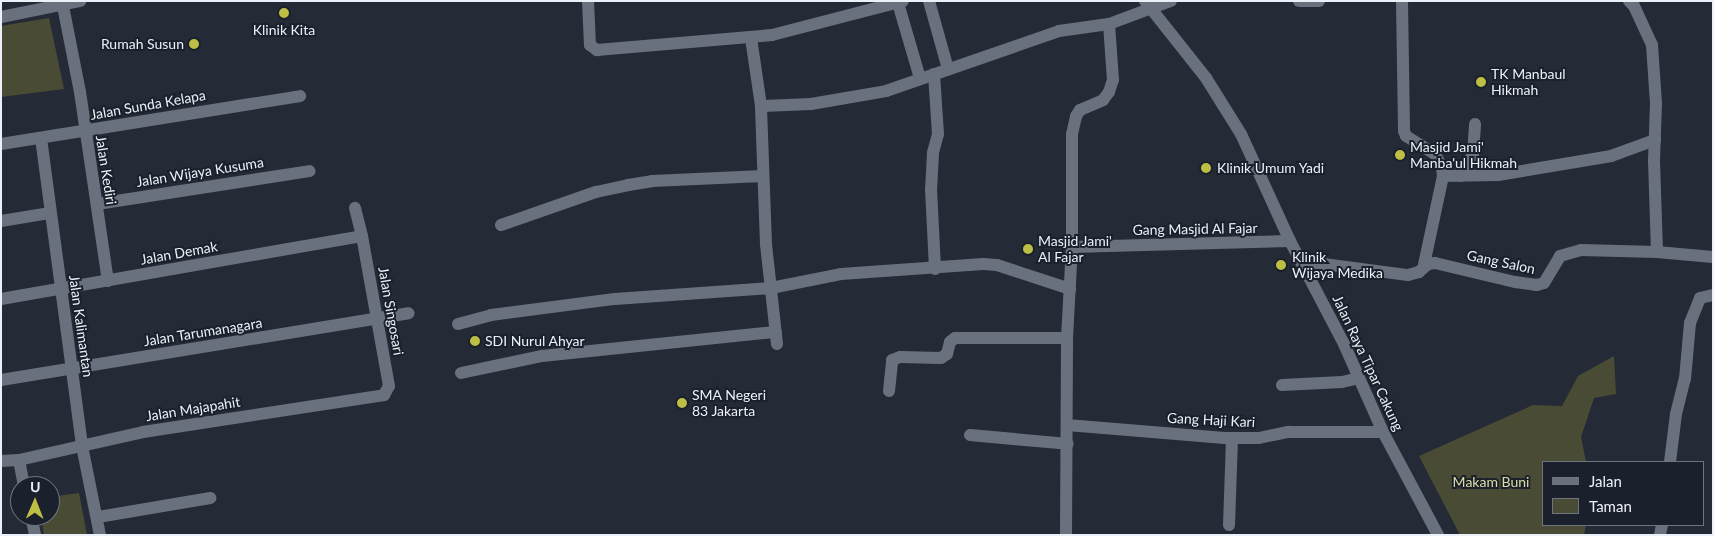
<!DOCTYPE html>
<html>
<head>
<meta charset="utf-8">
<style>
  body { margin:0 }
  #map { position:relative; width:1714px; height:536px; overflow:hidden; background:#242b36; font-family:Lato,sans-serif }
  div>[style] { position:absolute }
  .green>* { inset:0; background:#494b34 }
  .street>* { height:12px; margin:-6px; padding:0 6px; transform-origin:6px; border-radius:6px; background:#6a717e }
  .secondary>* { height:12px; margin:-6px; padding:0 6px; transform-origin:6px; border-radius:6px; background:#6a717e }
  .dots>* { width:14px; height:14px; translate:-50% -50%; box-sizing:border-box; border:2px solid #1b212c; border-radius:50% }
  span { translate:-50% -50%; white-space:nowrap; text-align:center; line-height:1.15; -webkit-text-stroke:4px #1b212c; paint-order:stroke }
  .poi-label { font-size:14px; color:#ecf0f8 }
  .right { translate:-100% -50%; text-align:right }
  .left { translate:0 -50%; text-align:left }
  .street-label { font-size:14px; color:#ecf0f8 }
  .park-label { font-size:14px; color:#dcdfa2 }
  .frame { position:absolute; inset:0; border:2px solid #ecf0f8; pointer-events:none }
  .legend { position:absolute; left:1542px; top:461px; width:162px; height:65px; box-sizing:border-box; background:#1b212c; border:1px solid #6f747e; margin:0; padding:6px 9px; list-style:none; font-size:15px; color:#ecf0f8 }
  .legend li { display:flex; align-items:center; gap:10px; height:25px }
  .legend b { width:25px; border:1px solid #6f747e }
  .north { position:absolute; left:10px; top:476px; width:50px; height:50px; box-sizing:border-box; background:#1b212c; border:1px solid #6f747e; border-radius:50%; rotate:1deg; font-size:14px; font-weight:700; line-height:20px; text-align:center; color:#ecf0f8 }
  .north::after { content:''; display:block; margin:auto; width:18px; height:22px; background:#bcbf43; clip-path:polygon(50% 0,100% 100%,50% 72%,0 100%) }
</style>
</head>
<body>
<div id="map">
  <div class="green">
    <i style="clip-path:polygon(49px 18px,64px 89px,1px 97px,1px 26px)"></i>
    <i style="clip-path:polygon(1614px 356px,1616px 394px,1594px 398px,1581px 437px,1586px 462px,1543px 462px,1543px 525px,1586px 525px,1584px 535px,1460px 535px,1419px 456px,1533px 405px,1562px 406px,1578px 376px)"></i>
    <i style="clip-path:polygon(79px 493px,87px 535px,44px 535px,41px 516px,50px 516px,50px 497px)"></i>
  </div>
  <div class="street">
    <i style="left:62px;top:1px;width:93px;rotate:78.8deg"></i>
    <i style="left:80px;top:92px;width:191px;rotate:81.6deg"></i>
    <i style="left:588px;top:1px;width:44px;rotate:87.4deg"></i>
    <i style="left:590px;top:45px;width:9px;rotate:36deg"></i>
    <i style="left:597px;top:50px;width:176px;rotate:-4.9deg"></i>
    <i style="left:772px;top:35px;width:135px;rotate:-14.5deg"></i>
    <i style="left:929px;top:1px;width:71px;rotate:74.4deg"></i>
    <i style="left:1299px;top:1px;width:20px"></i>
    <i style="left:1402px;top:1px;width:130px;rotate:89.1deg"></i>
    <i style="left:1404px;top:131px;width:5px;rotate:68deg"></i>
    <i style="left:1406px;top:136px;width:34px;rotate:32deg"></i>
    <i style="left:1435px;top:154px;width:16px;rotate:63deg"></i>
    <i style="left:1442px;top:168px;width:8px;rotate:83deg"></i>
    <i style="left:1443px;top:176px;width:91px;rotate:102.1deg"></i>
    <i style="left:1629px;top:1px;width:7px;rotate:45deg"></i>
    <i style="left:1634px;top:6px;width:43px;rotate:65.2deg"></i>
    <i style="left:1652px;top:45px;width:58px;rotate:86.1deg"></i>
    <i style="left:1656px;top:103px;width:58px;rotate:92deg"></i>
    <i style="left:1654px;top:161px;width:91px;rotate:88.1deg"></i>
    <i style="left:898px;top:3px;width:78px;rotate:73.7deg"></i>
    <i style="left:751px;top:38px;width:69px;rotate:81.6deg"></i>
    <i style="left:934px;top:74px;width:60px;rotate:86.2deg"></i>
    <i style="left:938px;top:134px;width:20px;rotate:105deg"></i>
    <i style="left:933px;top:153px;width:36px;rotate:93deg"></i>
    <i style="left:931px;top:189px;width:80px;rotate:87.1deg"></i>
    <i style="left:41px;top:138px;width:311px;rotate:82.4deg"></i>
    <i style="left:82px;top:446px;width:91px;rotate:78.6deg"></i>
    <i style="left:1px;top:144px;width:303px;rotate:-9.1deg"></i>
    <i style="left:1443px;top:176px;width:55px;rotate:-1deg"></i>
    <i style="left:1498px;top:175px;width:115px;rotate:-9.5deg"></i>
    <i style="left:1611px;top:156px;width:47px;rotate:-20deg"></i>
    <i style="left:1461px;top:176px;width:25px;rotate:-61deg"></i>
    <i style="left:1473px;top:154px;width:30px;rotate:-86deg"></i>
    <i style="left:97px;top:204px;width:215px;rotate:-8.8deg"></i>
    <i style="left:1px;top:221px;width:50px;rotate:-9.3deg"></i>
    <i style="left:501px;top:225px;width:101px;rotate:-19.2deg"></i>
    <i style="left:596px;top:192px;width:33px;rotate:-12deg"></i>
    <i style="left:628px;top:185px;width:24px;rotate:-9deg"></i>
    <i style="left:652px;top:181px;width:111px;rotate:-2.6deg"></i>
    <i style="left:1072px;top:247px;width:218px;rotate:-1.6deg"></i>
    <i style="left:1301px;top:261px;width:108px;rotate:7.5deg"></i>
    <i style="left:1408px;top:275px;width:11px;rotate:-15deg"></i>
    <i style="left:1419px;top:272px;width:12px;rotate:-42deg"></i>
    <i style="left:1428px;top:264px;width:7px;rotate:-8deg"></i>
    <i style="left:1435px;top:263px;width:82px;rotate:13.4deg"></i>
    <i style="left:1515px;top:282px;width:22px;rotate:8deg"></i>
    <i style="left:1537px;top:285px;width:7px;rotate:-16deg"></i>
    <i style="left:1544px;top:283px;width:31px;rotate:-59deg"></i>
    <i style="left:1560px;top:256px;width:22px;rotate:-16deg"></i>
    <i style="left:1581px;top:250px;width:76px;rotate:1.5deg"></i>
    <i style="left:1657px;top:252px;width:56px;rotate:5.1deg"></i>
    <i style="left:1px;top:299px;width:366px;rotate:-9.9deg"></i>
    <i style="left:458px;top:324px;width:34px;rotate:-15deg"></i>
    <i style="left:491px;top:315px;width:125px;rotate:-7.4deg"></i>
    <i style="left:615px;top:299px;width:156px;rotate:-4deg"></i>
    <i style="left:771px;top:288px;width:71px;rotate:-11.3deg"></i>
    <i style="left:841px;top:274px;width:142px;rotate:-4deg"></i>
    <i style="left:983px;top:264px;width:14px;rotate:4deg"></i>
    <i style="left:997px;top:265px;width:77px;rotate:18.2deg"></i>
    <i style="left:777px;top:344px;width:101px;rotate:-96.3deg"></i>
    <i style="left:766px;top:244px;width:138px;rotate:-92.1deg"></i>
    <i style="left:761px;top:106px;width:50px;rotate:-2.3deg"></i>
    <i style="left:811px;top:104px;width:76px;rotate:-9.8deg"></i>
    <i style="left:886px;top:91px;width:183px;rotate:-19.1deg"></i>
    <i style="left:1059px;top:31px;width:50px;rotate:-8deg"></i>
    <i style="left:1109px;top:24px;width:66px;rotate:-20.4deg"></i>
    <i style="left:461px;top:373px;width:83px;rotate:-11.9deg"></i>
    <i style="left:542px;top:356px;width:235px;rotate:-5.9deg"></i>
    <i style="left:1px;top:380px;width:413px;rotate:-9.3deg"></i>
    <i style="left:1282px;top:385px;width:60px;rotate:-2.9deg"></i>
    <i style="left:1342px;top:382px;width:17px;rotate:-13deg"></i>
    <i style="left:889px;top:391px;width:31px;rotate:-84deg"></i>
    <i style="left:892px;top:360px;width:9px;rotate:-21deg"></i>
    <i style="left:900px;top:357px;width:41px;rotate:1.4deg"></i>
    <i style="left:941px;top:358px;width:7px;rotate:-34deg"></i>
    <i style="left:947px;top:354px;width:12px;rotate:-76deg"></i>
    <i style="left:950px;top:342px;width:6px;rotate:-39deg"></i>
    <i style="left:955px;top:338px;width:112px"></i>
    <i style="left:1067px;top:425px;width:158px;rotate:4.7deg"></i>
    <i style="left:1224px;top:438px;width:35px"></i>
    <i style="left:1259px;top:438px;width:30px;rotate:-12deg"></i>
    <i style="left:1288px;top:432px;width:95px"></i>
    <i style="left:970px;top:435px;width:98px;rotate:5.2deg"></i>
    <i style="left:19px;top:460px;width:26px;rotate:79deg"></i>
    <i style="left:1px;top:461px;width:18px;rotate:-3deg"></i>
    <i style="left:19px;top:460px;width:127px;rotate:-12.7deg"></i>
    <i style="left:143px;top:432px;width:244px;rotate:-8.7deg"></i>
    <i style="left:384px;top:395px;width:10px;rotate:-61deg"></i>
    <i style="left:389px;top:386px;width:152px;rotate:-100.2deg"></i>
    <i style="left:362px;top:236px;width:29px;rotate:-104deg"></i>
    <i style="left:1670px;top:462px;width:48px;rotate:-82.9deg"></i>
    <i style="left:1676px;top:414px;width:36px;rotate:-76deg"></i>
    <i style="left:1685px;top:379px;width:56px;rotate:-84.9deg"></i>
    <i style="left:1690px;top:323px;width:27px;rotate:-68deg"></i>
    <i style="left:1700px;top:298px;width:13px;rotate:-13deg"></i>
    <i style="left:31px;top:516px;width:19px;rotate:78deg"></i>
    <i style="left:98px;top:517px;width:114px;rotate:-9.6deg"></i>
    <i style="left:1229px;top:525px;width:87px;rotate:-88deg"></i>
    <i style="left:1066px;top:535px;width:197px;rotate:-89.7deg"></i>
    <i style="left:1067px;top:338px;width:91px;rotate:-86.9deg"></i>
    <i style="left:1072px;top:247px;width:113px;rotate:-90deg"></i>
    <i style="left:1072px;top:134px;width:18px;rotate:-77deg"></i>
    <i style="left:1076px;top:116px;width:7px;rotate:-56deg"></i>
    <i style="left:1080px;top:110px;width:25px;rotate:-23deg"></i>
    <i style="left:1103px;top:100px;width:10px;rotate:-53deg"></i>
    <i style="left:1109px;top:92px;width:13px;rotate:-72deg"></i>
    <i style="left:1113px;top:80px;width:56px;rotate:-94.1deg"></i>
    <i style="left:1660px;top:535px;width:10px;rotate:-79deg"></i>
  </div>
  <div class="secondary">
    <i style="left:1145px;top:1px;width:98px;rotate:51.6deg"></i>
    <i style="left:1206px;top:78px;width:66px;rotate:58deg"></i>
    <i style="left:1241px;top:134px;width:118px;rotate:65.4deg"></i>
    <i style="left:1290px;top:241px;width:116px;rotate:62.3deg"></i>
    <i style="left:1344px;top:344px;width:96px;rotate:66.1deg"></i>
    <i style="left:1383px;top:432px;width:117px;rotate:61.9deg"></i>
    <i style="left:1px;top:17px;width:81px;rotate:-11.4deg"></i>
  </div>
  <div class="dots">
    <i style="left:284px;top:13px;background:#bcbf43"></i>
    <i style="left:194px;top:44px;background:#bcbf43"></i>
    <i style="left:1481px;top:82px;background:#bcbf43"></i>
    <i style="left:1400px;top:155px;background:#bcbf43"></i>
    <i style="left:1206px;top:168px;background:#bcbf43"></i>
    <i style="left:1028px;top:249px;background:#bcbf43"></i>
    <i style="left:1281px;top:265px;background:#bcbf43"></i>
    <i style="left:475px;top:341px;background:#bcbf43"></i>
    <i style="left:682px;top:403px;background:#bcbf43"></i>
  </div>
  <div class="poi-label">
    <span style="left:284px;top:30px">Klinik Kita</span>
    <span class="right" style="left:184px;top:44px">Rumah Susun</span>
    <span class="left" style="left:1491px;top:82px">TK Manbaul<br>Hikmah</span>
    <span class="left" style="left:1410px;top:155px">Masjid Jami'<br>Manba'ul Hikmah</span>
    <span class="left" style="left:1217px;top:168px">Klinik Umum Yadi</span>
    <span class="left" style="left:1038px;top:249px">Masjid Jami'<br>Al Fajar</span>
    <span class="left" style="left:1292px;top:265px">Klinik<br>Wijaya Medika</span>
    <span class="left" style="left:485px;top:341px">SDI Nurul Ahyar</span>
    <span class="left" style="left:692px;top:403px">SMA Negeri<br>83 Jakarta</span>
  </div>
  <div class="street-label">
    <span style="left:148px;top:105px;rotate:-10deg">Jalan Sunda Kelapa</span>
    <span style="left:106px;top:170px;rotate:81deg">Jalan Kediri</span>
    <span style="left:200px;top:172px;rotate:-9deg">Jalan Wijaya Kusuma</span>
    <span style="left:1195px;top:229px;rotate:-1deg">Gang Masjid Al Fajar</span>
    <span style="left:179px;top:253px;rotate:-10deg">Jalan Demak</span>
    <span style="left:1501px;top:262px;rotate:12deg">Gang Salon</span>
    <span style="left:391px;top:311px;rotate:80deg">Jalan Singosari</span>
    <span style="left:81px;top:326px;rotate:82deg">Jalan Kalimantan</span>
    <span style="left:203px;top:332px;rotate:-9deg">Jalan Tarumanagara</span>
    <span style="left:1368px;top:363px;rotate:65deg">Jalan Raya Tipar Cakung</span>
    <span style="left:193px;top:409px;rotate:-9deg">Jalan Majapahit</span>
    <span style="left:1211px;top:420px;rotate:3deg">Gang Haji Kari</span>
  </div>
  <div class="park-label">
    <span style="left:1491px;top:482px">Makam Buni</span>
  </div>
  <div class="frame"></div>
  <ul class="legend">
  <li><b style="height:6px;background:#6a717e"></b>Jalan</li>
  <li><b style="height:14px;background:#494b34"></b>Taman</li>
  </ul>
  <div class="north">U</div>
</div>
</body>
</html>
